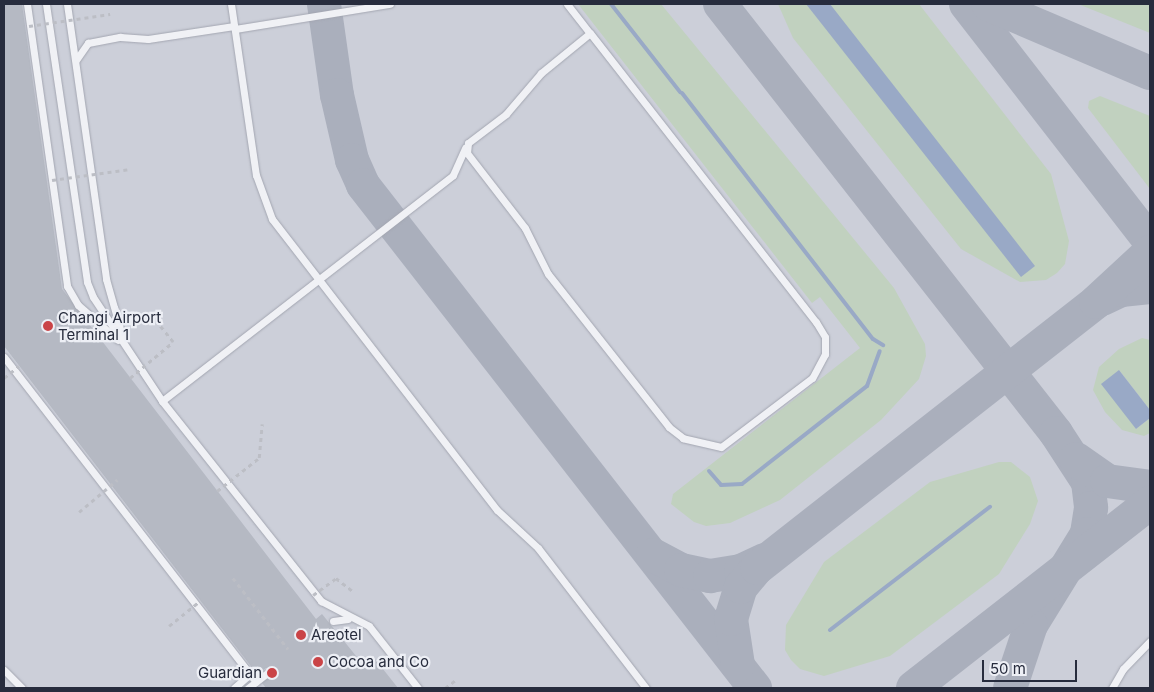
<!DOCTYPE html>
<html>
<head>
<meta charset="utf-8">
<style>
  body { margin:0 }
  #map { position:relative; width:1154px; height:692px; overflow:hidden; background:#dee0e7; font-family:Inter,sans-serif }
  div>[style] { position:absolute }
  .built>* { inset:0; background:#cccfd9 }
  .green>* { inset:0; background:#c1d1bf }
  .water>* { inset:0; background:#99a9c6 }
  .stream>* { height:4px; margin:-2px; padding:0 2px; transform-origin:2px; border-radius:2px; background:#99a9c6 }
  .taxiway>* { height:34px; margin:-17px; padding:0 17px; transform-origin:17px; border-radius:17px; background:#aaafbc }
  .building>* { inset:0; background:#b5b9c3 }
  .path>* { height:2.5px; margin-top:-1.25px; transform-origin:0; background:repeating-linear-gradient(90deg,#bcbec5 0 4px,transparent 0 8px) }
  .roads { filter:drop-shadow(0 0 1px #a3a6b1) drop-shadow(0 0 1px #a3a6b1) }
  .lane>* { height:7px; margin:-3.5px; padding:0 3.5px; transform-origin:3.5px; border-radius:3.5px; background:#f0f1f5 }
  .path-bridge>* { height:2.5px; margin-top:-1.25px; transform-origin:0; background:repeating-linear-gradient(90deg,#bcbec5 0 4px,transparent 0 8px) }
  .dots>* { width:14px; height:14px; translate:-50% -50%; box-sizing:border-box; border:2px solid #edeff5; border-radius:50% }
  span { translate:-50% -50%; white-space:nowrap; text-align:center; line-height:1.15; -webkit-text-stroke:4.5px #edeff5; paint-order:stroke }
  .poi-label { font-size:15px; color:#272c3d }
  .left { translate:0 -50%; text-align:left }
  .right { translate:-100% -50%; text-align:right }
  .frame { position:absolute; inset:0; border:5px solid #272c3d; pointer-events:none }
  .scale { position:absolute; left:982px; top:660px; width:95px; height:22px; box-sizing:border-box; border:2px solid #272c3d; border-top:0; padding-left:6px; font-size:15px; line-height:18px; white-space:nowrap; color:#272c3d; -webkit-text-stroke:4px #edeff5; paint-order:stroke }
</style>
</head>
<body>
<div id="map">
  <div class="built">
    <i style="clip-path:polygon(4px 4px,1150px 4px,1150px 688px,4px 688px)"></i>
  </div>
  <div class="green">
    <i style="clip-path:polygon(578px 4px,661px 4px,894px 288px,925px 344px,926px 356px,919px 379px,881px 420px,780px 500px,730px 523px,706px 526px,694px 522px,671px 504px,673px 494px,860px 348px,820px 297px,812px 303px)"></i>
    <i style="clip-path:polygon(778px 4px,919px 4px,1051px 174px,1069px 241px,1065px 264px,1057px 273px,1046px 280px,1020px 282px,961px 249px,793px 38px)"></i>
    <i style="clip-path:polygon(1078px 4px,1150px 4px,1150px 33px)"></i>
    <i style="clip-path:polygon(1100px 96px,1150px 116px,1150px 189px,1088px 108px,1089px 101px)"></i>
    <i style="clip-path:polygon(1142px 338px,1150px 340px,1150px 410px,1119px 370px,1136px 429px,1150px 418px,1150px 433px,1144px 436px,1122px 430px,1105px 412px,1093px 390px,1099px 367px,1119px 349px)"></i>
    <i style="clip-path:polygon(999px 462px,1011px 462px,1030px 477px,1038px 501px,1030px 524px,999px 574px,890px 656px,824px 676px,800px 669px,791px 660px,785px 650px,786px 625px,824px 562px,930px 482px)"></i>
  </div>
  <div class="water">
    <i style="clip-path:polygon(806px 4px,830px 4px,1035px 266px,1021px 277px)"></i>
    <i style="clip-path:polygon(1119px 370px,1150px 410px,1150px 418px,1136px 429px,1101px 384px)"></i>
  </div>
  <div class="stream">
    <i style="left:611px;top:4px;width:112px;rotate:51.9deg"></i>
    <i style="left:682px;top:93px;width:311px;rotate:52.2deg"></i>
    <i style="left:873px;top:339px;width:12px;rotate:31deg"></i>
    <i style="left:709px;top:471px;width:18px;rotate:49deg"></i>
    <i style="left:721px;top:485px;width:21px;rotate:-3deg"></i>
    <i style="left:742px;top:484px;width:159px;rotate:-38.1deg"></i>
    <i style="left:867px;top:386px;width:37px;rotate:-70deg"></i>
    <i style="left:830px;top:630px;width:202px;rotate:-37.6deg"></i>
  </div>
  <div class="taxiway">
    <i style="left:324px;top:4px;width:92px;rotate:81.9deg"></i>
    <i style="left:337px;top:95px;width:67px;rotate:77deg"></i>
    <i style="left:352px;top:160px;width:27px;rotate:66deg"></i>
    <i style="left:363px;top:185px;width:638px;rotate:52.07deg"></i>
    <i style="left:720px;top:4px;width:545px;rotate:51.93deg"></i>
    <i style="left:1056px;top:433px;width:59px;rotate:56.9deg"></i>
    <i style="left:1088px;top:482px;width:26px;rotate:83deg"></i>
    <i style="left:1091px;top:508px;width:26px;rotate:99deg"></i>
    <i style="left:1087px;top:534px;width:107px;rotate:121.6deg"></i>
    <i style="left:1031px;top:625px;width:66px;rotate:108.4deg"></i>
    <i style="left:966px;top:4px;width:300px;rotate:52.2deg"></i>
    <i style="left:988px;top:4px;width:176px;rotate:23.1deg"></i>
    <i style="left:1102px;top:299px;width:21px;rotate:-25deg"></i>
    <i style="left:1121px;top:290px;width:29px;rotate:-6deg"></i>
    <i style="left:1076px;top:459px;width:38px;rotate:35deg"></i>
    <i style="left:1107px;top:481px;width:43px;rotate:7.9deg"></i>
    <i style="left:653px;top:555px;width:32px;rotate:28deg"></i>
    <i style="left:681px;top:570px;width:30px;rotate:12deg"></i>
    <i style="left:710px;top:576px;width:31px;rotate:-9deg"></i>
    <i style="left:741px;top:571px;width:26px;rotate:-25deg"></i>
    <i style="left:738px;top:665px;width:47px;rotate:-98.7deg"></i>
    <i style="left:731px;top:619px;width:34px;rotate:-73deg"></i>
    <i style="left:741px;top:587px;width:25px;rotate:-50deg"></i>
    <i style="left:757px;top:568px;width:431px;rotate:-38.1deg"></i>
    <i style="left:1096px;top:302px;width:74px;rotate:-42.8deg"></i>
    <i style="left:913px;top:688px;width:301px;rotate:-38deg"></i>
  </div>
  <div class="building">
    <i style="clip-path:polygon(4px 4px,22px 4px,62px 289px,316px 619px,322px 614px,365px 667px,375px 659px,398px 688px,266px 688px,262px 683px,272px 675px,271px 670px,266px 668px,257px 674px,4px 346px)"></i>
  </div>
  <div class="path">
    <i style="left:233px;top:578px;width:90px;rotate:52.2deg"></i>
    <i style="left:445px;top:688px;width:15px;rotate:-37deg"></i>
  </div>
  <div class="roads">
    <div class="lane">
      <i style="left:27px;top:4px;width:285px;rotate:81.9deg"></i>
      <i style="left:67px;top:286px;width:22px;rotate:60deg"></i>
      <i style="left:78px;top:305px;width:53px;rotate:41.2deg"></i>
      <i style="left:46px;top:4px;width:281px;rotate:81.6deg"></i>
      <i style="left:87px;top:282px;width:16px;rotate:68deg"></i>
      <i style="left:93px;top:297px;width:125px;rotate:56.4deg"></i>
      <i style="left:162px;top:401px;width:256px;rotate:51.5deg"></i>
      <i style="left:321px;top:601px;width:54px;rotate:27.5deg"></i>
      <i style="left:369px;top:626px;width:79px;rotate:51.7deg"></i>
      <i style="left:67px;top:4px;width:278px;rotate:81.9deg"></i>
      <i style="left:106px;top:279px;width:62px;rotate:74.2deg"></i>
      <i style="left:231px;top:4px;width:173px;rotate:81.7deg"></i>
      <i style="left:256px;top:175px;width:47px;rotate:70deg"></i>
      <i style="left:272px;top:219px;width:368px;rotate:52.3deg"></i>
      <i style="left:497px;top:510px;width:56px;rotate:42.8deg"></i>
      <i style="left:538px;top:548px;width:177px;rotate:52.4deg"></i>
      <i style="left:567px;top:4px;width:37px;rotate:52deg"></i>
      <i style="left:590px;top:33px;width:367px;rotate:52deg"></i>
      <i style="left:816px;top:322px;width:17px;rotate:59deg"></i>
      <i style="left:825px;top:337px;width:17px;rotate:90deg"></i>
      <i style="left:825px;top:354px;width:27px;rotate:118deg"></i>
      <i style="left:812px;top:378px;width:114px;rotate:142.8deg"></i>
      <i style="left:721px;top:447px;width:39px;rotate:-167deg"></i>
      <i style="left:683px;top:438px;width:18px;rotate:-142deg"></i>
      <i style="left:669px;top:427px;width:195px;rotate:-128.3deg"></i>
      <i style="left:548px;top:274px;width:51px;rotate:-116.6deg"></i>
      <i style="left:525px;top:228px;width:95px;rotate:-127.7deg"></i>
      <i style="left:467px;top:153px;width:10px;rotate:-84deg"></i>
      <i style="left:468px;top:143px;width:48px;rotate:-37.3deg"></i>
      <i style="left:506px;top:114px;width:54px;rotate:-49.5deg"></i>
      <i style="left:541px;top:73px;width:63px;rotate:-39.2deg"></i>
      <i style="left:235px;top:29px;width:157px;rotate:-9.2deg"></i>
      <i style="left:76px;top:60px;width:21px;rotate:-55deg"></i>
      <i style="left:88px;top:43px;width:33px;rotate:-11deg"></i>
      <i style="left:120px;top:37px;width:28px;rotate:4deg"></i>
      <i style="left:148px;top:39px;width:87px;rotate:-8.6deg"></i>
      <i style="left:4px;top:357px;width:411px;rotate:52.2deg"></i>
      <i style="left:162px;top:401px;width:368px;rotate:-37.8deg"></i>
      <i style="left:453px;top:175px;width:30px;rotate:-66deg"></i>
      <i style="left:333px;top:621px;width:15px;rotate:-8deg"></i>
      <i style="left:4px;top:670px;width:25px;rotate:45deg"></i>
      <i style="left:234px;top:688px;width:21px;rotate:-41deg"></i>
      <i style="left:248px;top:688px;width:24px;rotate:-38deg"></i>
      <i style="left:1112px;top:688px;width:22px;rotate:-60deg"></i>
      <i style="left:1123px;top:669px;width:39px;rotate:-46deg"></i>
    </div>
  </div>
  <div class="path-bridge">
    <i style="left:29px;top:26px;width:82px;rotate:-8.4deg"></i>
    <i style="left:52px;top:180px;width:79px;rotate:-8deg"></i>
    <i style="left:4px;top:378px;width:19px;rotate:-39deg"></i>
    <i style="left:130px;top:378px;width:56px;rotate:-39.9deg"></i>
    <i style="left:173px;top:342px;width:22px;rotate:-129deg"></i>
    <i style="left:217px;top:491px;width:53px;rotate:-38.2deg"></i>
    <i style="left:259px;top:458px;width:34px;rotate:-85deg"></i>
    <i style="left:79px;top:512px;width:50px;rotate:-40.1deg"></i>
    <i style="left:313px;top:595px;width:29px;rotate:-36deg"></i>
    <i style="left:336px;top:578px;width:23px;rotate:38deg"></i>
    <i style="left:169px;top:626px;width:38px;rotate:-39deg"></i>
  </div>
  <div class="dots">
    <i style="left:48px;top:326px;background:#ca4447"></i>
    <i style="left:301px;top:635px;background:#ca4447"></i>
    <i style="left:318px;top:662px;background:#ca4447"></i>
    <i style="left:272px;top:673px;background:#ca4447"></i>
  </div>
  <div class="poi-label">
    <span class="left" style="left:58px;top:326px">Changi Airport<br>Terminal 1</span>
    <span class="left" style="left:311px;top:635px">Areotel</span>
    <span class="left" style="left:328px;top:662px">Cocoa and Co</span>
    <span class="right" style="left:262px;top:673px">Guardian</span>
  </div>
  <div class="frame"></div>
  <div class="scale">50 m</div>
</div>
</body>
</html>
